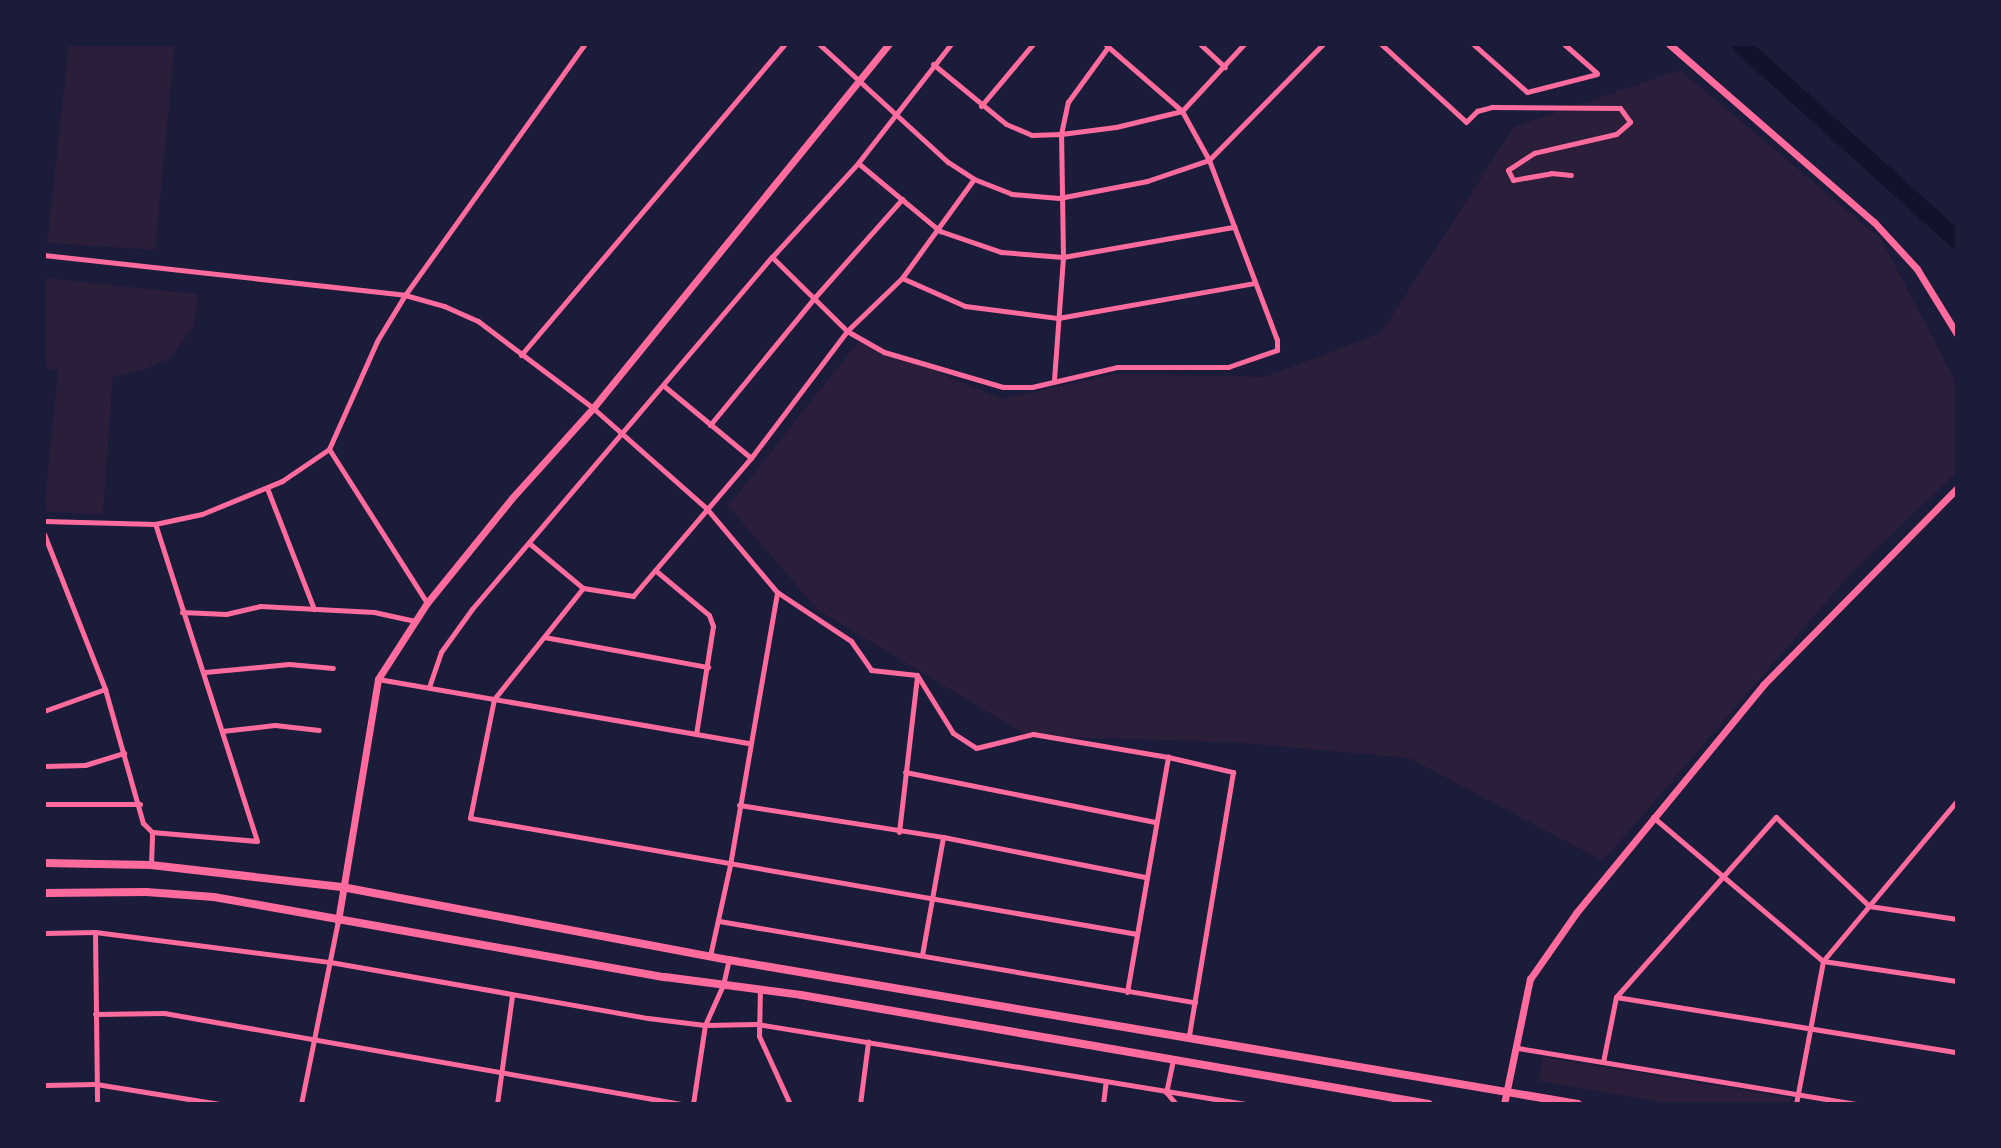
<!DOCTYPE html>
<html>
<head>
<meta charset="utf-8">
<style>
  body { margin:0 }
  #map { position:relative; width:2001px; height:1148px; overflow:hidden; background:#1b1b3a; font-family:Overpass,sans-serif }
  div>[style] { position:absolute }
  .green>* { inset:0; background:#2a1e3b }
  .river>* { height:18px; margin:-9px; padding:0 9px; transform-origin:9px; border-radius:9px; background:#12122b }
  .minor>* { height:5px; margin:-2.5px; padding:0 2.5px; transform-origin:2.5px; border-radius:2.5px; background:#ff6b9d }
  .secondary>* { height:7px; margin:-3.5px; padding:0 3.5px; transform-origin:3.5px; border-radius:3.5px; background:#ff6b9d }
  .primary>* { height:8px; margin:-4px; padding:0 4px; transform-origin:4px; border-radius:4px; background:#ff6b9d }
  span { translate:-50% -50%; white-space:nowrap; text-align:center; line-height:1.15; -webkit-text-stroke:6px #1b1b3a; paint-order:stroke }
  .frame { position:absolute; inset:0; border:46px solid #1b1b3a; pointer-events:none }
</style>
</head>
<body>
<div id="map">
  <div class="green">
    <i style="clip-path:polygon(69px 44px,175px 44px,155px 250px,47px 243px)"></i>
    <i style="clip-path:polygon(1680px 70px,1881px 239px,1957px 384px,1957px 472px,1851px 573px,1603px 861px,1409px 758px,1231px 742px,1028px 736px,818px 610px,728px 506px,860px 340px,1002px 399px,1115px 374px,1265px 377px,1381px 333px,1514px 127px)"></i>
    <i style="clip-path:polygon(44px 278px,198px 294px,194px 326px,170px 358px,140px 371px,113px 376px,103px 515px,44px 511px,58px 371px,44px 367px)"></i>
    <i style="clip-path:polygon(1542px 1057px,1790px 1098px,1789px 1104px,1673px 1104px,1539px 1081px)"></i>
  </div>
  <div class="river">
    <i style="left:1740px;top:44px;width:292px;rotate:42.1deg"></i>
  </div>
  <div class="minor">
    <i style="left:819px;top:44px;width:175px;rotate:42.5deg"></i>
    <i style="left:948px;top:162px;width:31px;rotate:33deg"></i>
    <i style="left:974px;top:179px;width:41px;rotate:21.5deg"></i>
    <i style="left:1012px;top:194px;width:47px;rotate:4.9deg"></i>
    <i style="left:1059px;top:198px;width:90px;rotate:-10.9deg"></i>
    <i style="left:1147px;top:181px;width:65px;rotate:-18.7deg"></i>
    <i style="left:1209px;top:160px;width:163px;rotate:-45.5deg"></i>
    <i style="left:1200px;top:44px;width:34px;rotate:43deg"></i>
    <i style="left:1381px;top:44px;width:115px;rotate:42.5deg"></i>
    <i style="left:1466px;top:122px;width:16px;rotate:-45deg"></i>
    <i style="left:1477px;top:111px;width:16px;rotate:-15deg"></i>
    <i style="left:1492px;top:107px;width:128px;rotate:0.4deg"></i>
    <i style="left:1620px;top:108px;width:17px;rotate:54deg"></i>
    <i style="left:1630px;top:122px;width:18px;rotate:139deg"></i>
    <i style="left:1616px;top:134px;width:84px;rotate:167deg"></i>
    <i style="left:1534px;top:153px;width:31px;rotate:147deg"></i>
    <i style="left:1508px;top:170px;width:11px;rotate:63deg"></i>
    <i style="left:1513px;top:180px;width:39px;rotate:-10deg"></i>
    <i style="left:1551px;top:173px;width:20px;rotate:6deg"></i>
    <i style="left:1473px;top:44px;width:72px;rotate:41.6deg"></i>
    <i style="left:1527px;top:92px;width:72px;rotate:-14.4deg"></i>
    <i style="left:1564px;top:44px;width:44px;rotate:41.3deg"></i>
    <i style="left:933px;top:64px;width:94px;rotate:39.4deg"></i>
    <i style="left:1006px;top:124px;width:28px;rotate:23deg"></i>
    <i style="left:1032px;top:135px;width:29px;rotate:-2deg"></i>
    <i style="left:1061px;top:134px;width:55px;rotate:-7.3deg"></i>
    <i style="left:1116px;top:127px;width:68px;rotate:-13.6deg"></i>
    <i style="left:1182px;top:111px;width:91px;rotate:-47.2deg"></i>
    <i style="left:981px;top:106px;width:81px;rotate:-50deg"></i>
    <i style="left:858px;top:163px;width:107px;rotate:39.7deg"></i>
    <i style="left:940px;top:231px;width:65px;rotate:19deg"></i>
    <i style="left:1001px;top:252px;width:62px;rotate:4.6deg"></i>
    <i style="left:1063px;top:257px;width:174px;rotate:-10deg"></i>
    <i style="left:44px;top:255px;width:363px;rotate:6.3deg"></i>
    <i style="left:405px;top:295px;width:41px;rotate:15.8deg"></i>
    <i style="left:444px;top:306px;width:37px;rotate:24deg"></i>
    <i style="left:478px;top:321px;width:144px;rotate:37.1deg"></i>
    <i style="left:593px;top:408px;width:152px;rotate:41.5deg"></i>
    <i style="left:707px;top:509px;width:109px;rotate:49.9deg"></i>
    <i style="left:777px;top:592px;width:89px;rotate:33.5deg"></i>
    <i style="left:851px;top:641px;width:35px;rotate:55deg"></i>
    <i style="left:871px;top:670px;width:46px;rotate:6.2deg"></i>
    <i style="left:917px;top:675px;width:68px;rotate:58.2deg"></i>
    <i style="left:953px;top:733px;width:27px;rotate:33deg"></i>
    <i style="left:976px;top:748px;width:59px;rotate:-13.8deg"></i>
    <i style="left:1033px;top:734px;width:137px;rotate:9.7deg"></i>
    <i style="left:1168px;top:757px;width:67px;rotate:13deg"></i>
    <i style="left:1233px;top:772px;width:268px;rotate:99.5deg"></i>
    <i style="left:772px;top:257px;width:105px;rotate:44.6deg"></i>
    <i style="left:847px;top:331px;width:43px;rotate:29.6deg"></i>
    <i style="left:884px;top:352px;width:124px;rotate:16.4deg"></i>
    <i style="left:1003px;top:387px;width:29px"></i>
    <i style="left:1032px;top:387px;width:87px;rotate:-13.2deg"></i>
    <i style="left:1117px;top:367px;width:111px"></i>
    <i style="left:1228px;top:367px;width:52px;rotate:-19.1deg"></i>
    <i style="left:1277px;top:350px;width:10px;rotate:-90deg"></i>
    <i style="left:1277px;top:340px;width:192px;rotate:-110.7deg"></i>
    <i style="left:1209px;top:160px;width:56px;rotate:-118.9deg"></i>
    <i style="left:1182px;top:111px;width:102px;rotate:-139deg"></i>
    <i style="left:902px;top:278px;width:69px;rotate:24deg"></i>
    <i style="left:965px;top:306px;width:94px;rotate:7.4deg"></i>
    <i style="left:1058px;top:318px;width:199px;rotate:-10.1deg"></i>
    <i style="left:521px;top:355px;width:408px;rotate:-49.7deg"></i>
    <i style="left:1054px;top:380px;width:123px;rotate:-85.8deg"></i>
    <i style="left:1063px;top:257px;width:123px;rotate:-90.9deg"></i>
    <i style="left:1061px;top:134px;width:33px;rotate:-78deg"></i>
    <i style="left:1068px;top:102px;width:68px;rotate:-54deg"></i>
    <i style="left:664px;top:386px;width:113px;rotate:39.6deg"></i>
    <i style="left:710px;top:425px;width:167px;rotate:-50.6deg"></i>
    <i style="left:816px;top:296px;width:130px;rotate:-48.4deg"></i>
    <i style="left:329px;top:449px;width:183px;rotate:57.5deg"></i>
    <i style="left:267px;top:488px;width:130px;rotate:68.8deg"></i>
    <i style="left:44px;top:521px;width:111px;rotate:1.5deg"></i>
    <i style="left:155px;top:524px;width:48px;rotate:-12deg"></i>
    <i style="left:202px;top:514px;width:87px;rotate:-22.4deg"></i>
    <i style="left:282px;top:481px;width:57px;rotate:-34.2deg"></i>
    <i style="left:329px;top:449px;width:118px;rotate:-66deg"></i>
    <i style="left:377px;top:341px;width:54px;rotate:-58.7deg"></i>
    <i style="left:405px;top:295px;width:309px;rotate:-54.4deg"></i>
    <i style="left:44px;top:534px;width:167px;rotate:68.5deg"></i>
    <i style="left:105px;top:689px;width:139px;rotate:74.2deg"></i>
    <i style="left:143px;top:823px;width:13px;rotate:45deg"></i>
    <i style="left:529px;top:543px;width:70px;rotate:39.8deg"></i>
    <i style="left:583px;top:588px;width:51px;rotate:9.1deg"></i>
    <i style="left:633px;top:596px;width:182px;rotate:-49.5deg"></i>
    <i style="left:751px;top:458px;width:159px;rotate:-52.9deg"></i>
    <i style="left:847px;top:331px;width:76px;rotate:-43.9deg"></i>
    <i style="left:902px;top:278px;width:122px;rotate:-54deg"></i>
    <i style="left:655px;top:570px;width:70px;rotate:39.8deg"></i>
    <i style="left:709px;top:615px;width:12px;rotate:70deg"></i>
    <i style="left:713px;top:626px;width:109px;rotate:98.9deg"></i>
    <i style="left:583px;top:588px;width:142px;rotate:128.7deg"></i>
    <i style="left:494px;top:699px;width:121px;rotate:101.4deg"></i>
    <i style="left:470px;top:818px;width:677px;rotate:9.87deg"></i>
    <i style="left:182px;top:612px;width:44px;rotate:2.6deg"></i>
    <i style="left:226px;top:614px;width:35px;rotate:-13deg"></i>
    <i style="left:260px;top:606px;width:114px;rotate:3deg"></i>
    <i style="left:374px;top:612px;width:42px;rotate:12.4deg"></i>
    <i style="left:544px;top:637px;width:167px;rotate:10.4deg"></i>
    <i style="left:205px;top:672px;width:84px;rotate:-5.4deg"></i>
    <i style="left:289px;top:664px;width:44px;rotate:5.2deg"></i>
    <i style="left:378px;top:679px;width:377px;rotate:9.8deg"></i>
    <i style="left:429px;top:687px;width:37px;rotate:-71deg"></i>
    <i style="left:441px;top:652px;width:53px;rotate:-54.2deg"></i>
    <i style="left:472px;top:609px;width:462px;rotate:-49.6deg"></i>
    <i style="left:772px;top:257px;width:127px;rotate:-47.5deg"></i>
    <i style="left:858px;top:163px;width:151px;rotate:-52deg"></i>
    <i style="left:44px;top:711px;width:65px;rotate:-19.8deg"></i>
    <i style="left:222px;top:731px;width:53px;rotate:-6.5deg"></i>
    <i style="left:275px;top:725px;width:44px;rotate:6.5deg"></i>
    <i style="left:44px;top:766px;width:41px;rotate:-1.4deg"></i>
    <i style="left:85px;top:765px;width:41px;rotate:-17.1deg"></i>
    <i style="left:905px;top:772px;width:255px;rotate:11.3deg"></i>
    <i style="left:44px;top:804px;width:96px"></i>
    <i style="left:739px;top:805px;width:206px;rotate:8.9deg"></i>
    <i style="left:943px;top:837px;width:206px;rotate:11.2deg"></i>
    <i style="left:1653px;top:817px;width:223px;rotate:40.3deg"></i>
    <i style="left:1823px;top:961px;width:135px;rotate:8.5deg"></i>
    <i style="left:899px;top:832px;width:157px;rotate:-83.4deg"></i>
    <i style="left:151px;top:865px;width:33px;rotate:-88deg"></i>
    <i style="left:152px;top:832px;width:105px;rotate:4.9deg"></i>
    <i style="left:257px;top:841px;width:333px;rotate:-107.8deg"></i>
    <i style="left:719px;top:921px;width:483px;rotate:9.7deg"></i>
    <i style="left:95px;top:932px;width:172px;rotate:89.3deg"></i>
    <i style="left:44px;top:933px;width:51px;rotate:-1.1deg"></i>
    <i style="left:95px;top:932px;width:237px;rotate:7.3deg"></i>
    <i style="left:330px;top:962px;width:323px;rotate:10deg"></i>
    <i style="left:648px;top:1018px;width:57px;rotate:7deg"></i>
    <i style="left:705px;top:1025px;width:52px;rotate:-1.1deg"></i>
    <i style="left:757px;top:1024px;width:495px;rotate:9.3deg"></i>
    <i style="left:922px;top:955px;width:120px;rotate:-79.9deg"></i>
    <i style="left:710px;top:956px;width:93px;rotate:-77.6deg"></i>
    <i style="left:730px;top:865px;width:277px;rotate:-80.2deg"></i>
    <i style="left:760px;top:988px;width:48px;rotate:91.2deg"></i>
    <i style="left:759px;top:1036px;width:75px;rotate:65.5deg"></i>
    <i style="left:1127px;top:992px;width:239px;rotate:-80.1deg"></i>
    <i style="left:1616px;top:997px;width:345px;rotate:9.2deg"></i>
    <i style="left:95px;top:1014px;width:69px;rotate:-0.8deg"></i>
    <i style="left:164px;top:1013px;width:525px;rotate:9.98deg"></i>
    <i style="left:1518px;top:1048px;width:344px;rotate:9.4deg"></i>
    <i style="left:1173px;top:1060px;width:33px;rotate:102deg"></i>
    <i style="left:1166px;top:1092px;width:16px;rotate:50deg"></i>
    <i style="left:1603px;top:1062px;width:66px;rotate:-78.7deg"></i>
    <i style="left:1616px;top:997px;width:241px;rotate:-48.4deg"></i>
    <i style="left:1776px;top:817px;width:129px;rotate:43.7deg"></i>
    <i style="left:1869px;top:906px;width:89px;rotate:8.4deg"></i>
    <i style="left:44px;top:1085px;width:52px;rotate:-1.1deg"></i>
    <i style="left:96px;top:1084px;width:125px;rotate:9.2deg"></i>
    <i style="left:301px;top:1104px;width:187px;rotate:-78.6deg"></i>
    <i style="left:497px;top:1104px;width:109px;rotate:-82.1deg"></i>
    <i style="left:693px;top:1104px;width:80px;rotate:-81.4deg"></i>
    <i style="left:705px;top:1025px;width:44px;rotate:-65.8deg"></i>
    <i style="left:723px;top:985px;width:26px;rotate:-77deg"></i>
    <i style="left:860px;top:1104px;width:63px;rotate:-82.6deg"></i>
    <i style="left:1103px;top:1104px;width:23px;rotate:-83deg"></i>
    <i style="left:1796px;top:1104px;width:146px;rotate:-79.3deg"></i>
    <i style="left:1823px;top:961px;width:209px;rotate:-50.1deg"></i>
  </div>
  <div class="secondary">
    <i style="left:1669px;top:44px;width:271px;rotate:41deg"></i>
    <i style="left:1874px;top:222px;width:64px;rotate:47.5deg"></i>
    <i style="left:1917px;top:269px;width:76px;rotate:58.4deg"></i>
    <i style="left:338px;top:921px;width:245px;rotate:-80.6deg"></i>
    <i style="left:378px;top:679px;width:90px;rotate:-57.2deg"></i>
    <i style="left:427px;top:603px;width:135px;rotate:-51deg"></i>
    <i style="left:512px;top:498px;width:121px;rotate:-48deg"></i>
    <i style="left:593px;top:408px;width:469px;rotate:-50.9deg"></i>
    <i style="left:1504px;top:1104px;width:128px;rotate:-78.3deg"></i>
    <i style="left:1530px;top:979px;width:80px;rotate:-55.1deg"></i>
    <i style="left:1576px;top:913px;width:295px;rotate:-50.6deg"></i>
    <i style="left:1763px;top:685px;width:276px;rotate:-45.4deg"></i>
  </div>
  <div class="primary">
    <i style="left:44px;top:863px;width:107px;rotate:1.1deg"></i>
    <i style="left:151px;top:865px;width:192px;rotate:6.6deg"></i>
    <i style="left:342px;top:887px;width:394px;rotate:10.7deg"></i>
    <i style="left:729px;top:960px;width:861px;rotate:9.63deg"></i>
    <i style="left:44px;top:893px;width:102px;rotate:-0.6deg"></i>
    <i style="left:146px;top:892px;width:68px;rotate:4.2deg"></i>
    <i style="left:214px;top:897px;width:458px;rotate:10.1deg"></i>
    <i style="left:665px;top:977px;width:137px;rotate:7.5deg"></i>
    <i style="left:801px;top:995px;width:637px;rotate:9.85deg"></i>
  </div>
  <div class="frame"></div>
</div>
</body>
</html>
